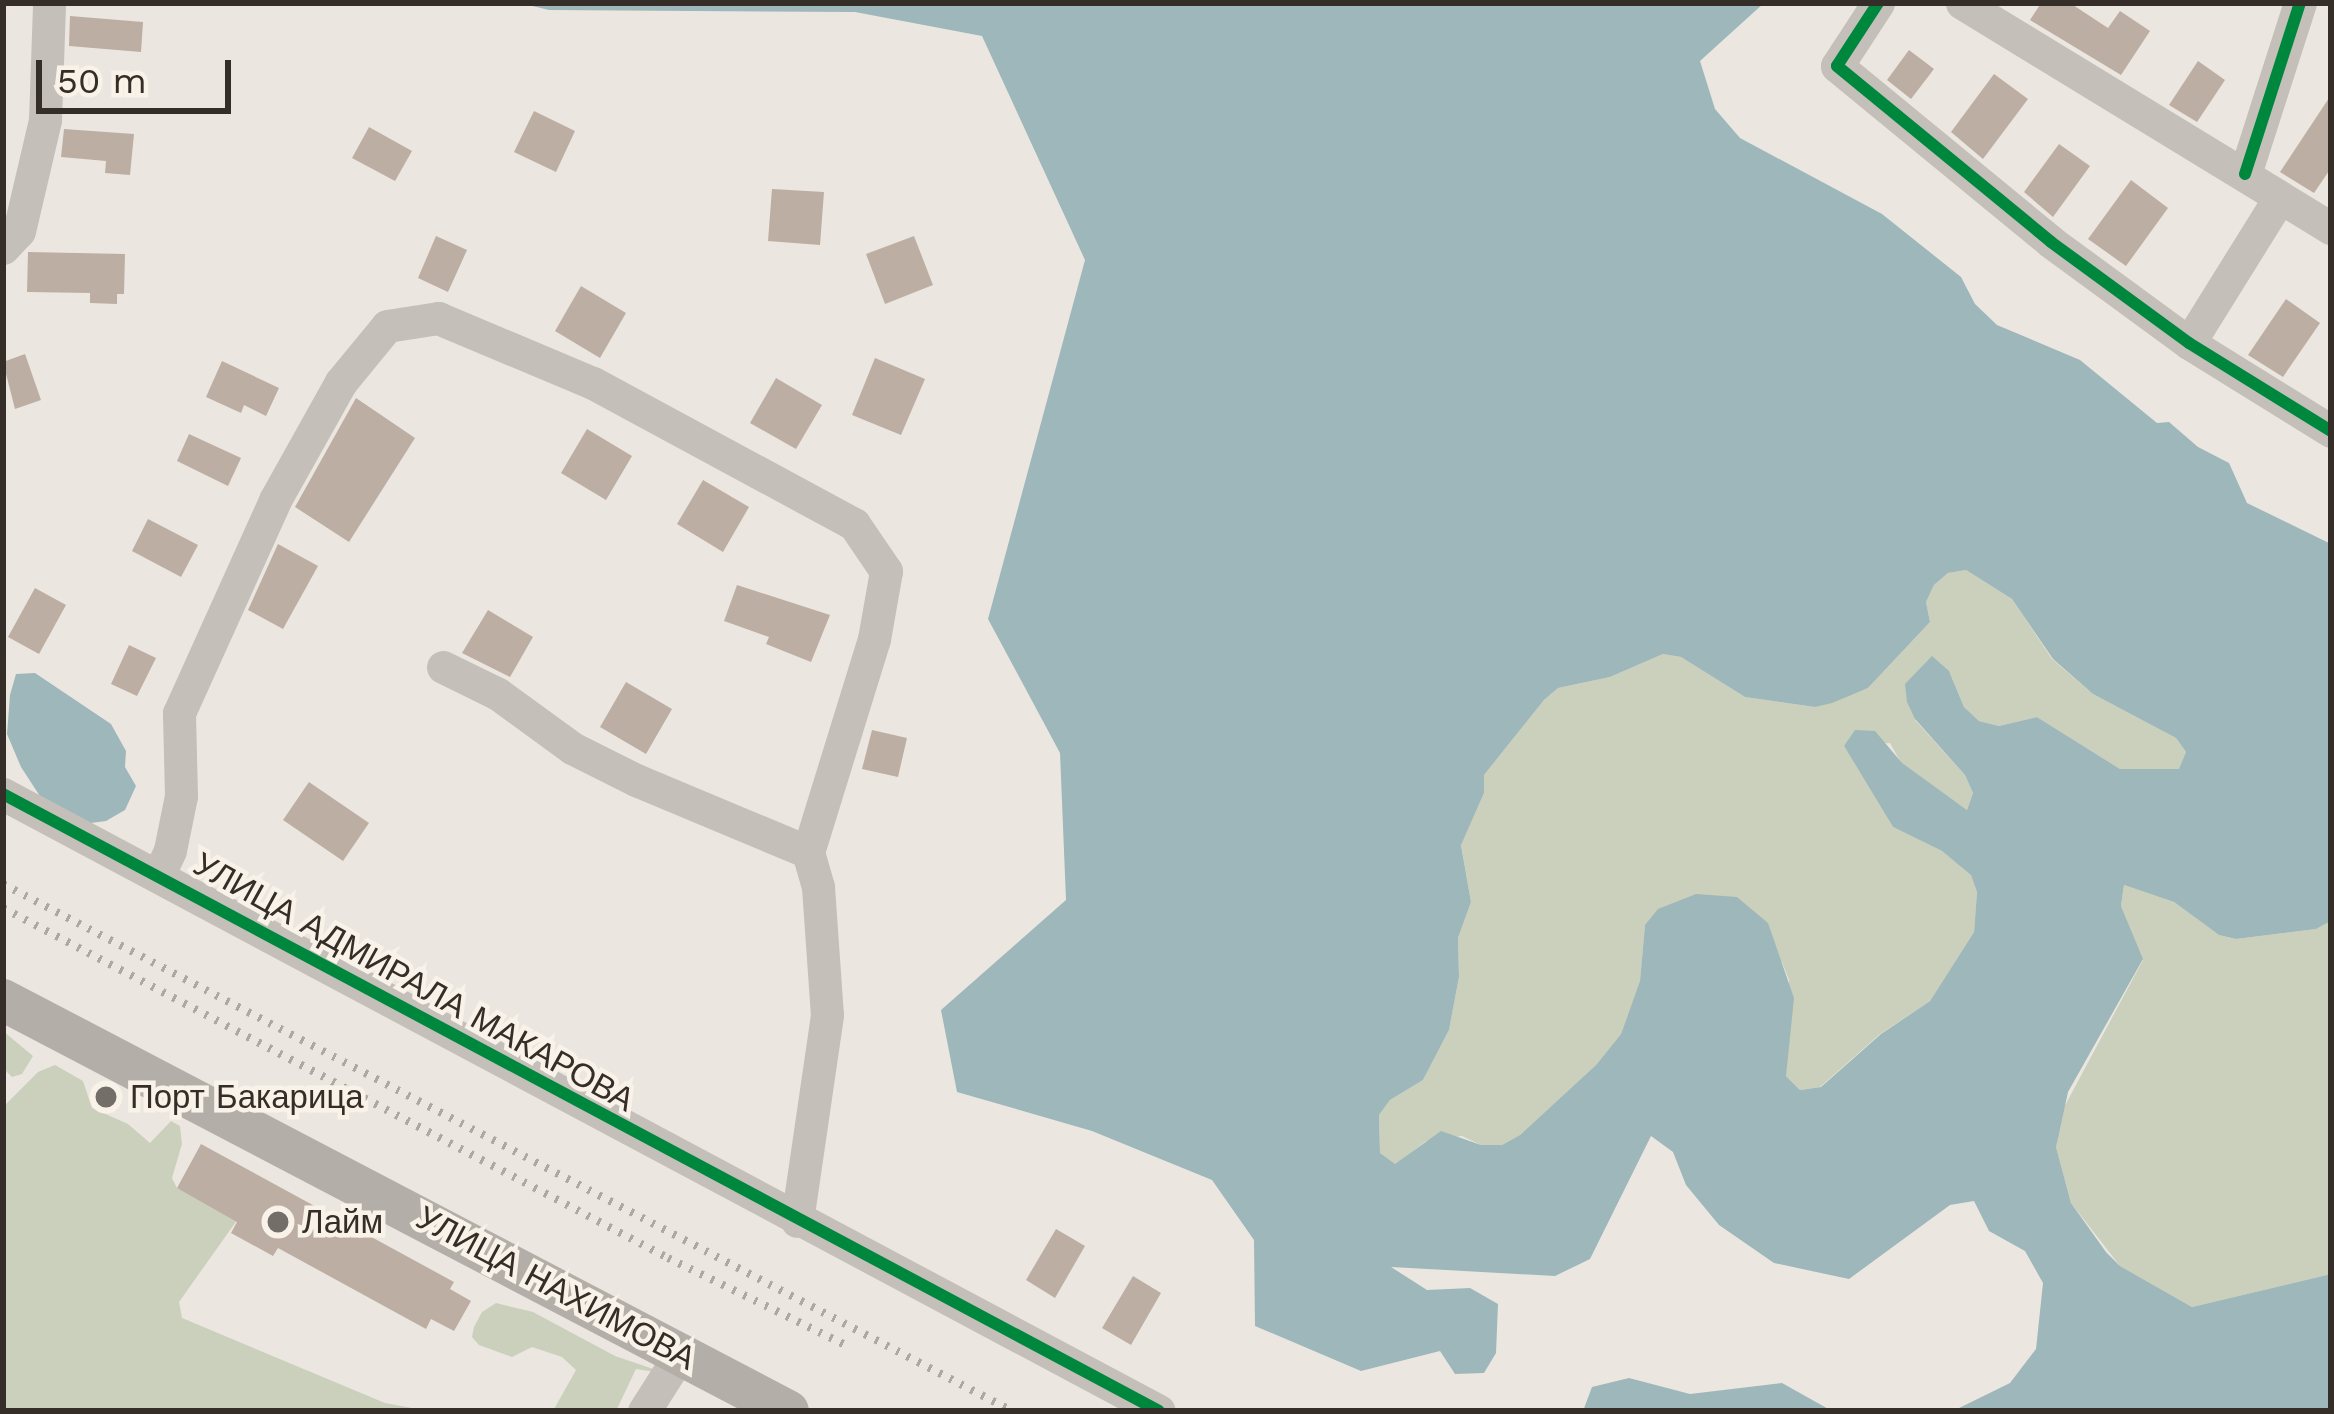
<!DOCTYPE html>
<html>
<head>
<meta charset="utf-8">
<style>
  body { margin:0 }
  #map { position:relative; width:2334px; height:1414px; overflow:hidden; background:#ebe7e0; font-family:"Work Sans",sans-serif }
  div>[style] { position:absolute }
  .green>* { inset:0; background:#cad0bb }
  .water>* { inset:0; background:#9eb7ba }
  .building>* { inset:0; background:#bdaea3 }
  .minor>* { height:33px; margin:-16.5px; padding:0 16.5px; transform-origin:16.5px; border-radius:16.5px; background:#c4bfb9 }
  .major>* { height:42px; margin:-21px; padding:0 21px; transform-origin:21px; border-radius:21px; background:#b3aea8 }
  .rail>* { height:8px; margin-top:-4px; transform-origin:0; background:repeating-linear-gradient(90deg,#aca8a3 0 3px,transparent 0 12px) }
  .cycleway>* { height:12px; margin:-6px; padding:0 6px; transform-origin:6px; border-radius:6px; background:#00873e }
  .dots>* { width:33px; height:33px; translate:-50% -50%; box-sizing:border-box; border:6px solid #f8f2e8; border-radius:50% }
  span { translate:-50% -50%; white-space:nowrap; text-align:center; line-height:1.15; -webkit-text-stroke:9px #f8f2e8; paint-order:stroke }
  .street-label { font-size:33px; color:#342d28 }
  .poi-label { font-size:33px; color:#342d28 }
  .left { translate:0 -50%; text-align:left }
  .frame { position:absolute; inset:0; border:6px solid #342d28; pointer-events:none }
  .scale { position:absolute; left:36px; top:60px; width:195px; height:54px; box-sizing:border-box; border:6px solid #342d28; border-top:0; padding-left:15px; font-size:36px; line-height:42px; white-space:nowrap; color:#342d28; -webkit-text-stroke:9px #f8f2e8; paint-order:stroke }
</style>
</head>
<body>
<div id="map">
  <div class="green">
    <i style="clip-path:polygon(1966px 570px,2012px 599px,2052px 659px,2093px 694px,2176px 738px,2186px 752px,2179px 770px,2120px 769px,2037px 717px,1999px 726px,1979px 721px,1964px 707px,1949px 671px,1915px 720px,1965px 775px,1973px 793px,1967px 810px,1901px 763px,1890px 743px,1844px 746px,1893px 827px,1942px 851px,1971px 874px,1977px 892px,1974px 932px,1930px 1001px,1880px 1034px,1820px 1087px,1800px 1090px,1786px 1076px,1789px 980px,1782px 962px,1645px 925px,1640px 982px,1621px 1034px,1596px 1065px,1520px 1135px,1502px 1145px,1481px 1145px,1462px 1136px,1426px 1141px,1395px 1165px,1380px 1153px,1379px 1115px,1390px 1100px,1423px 1080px,1449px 1030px,1459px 977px,1458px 938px,1471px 902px,1461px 844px,1484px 793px,1484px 775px,1544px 700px,1558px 688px,1610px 677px,1663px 654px,1681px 657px,1745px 697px,1815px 707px,1868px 688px,1930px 622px,1926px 602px,1934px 585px,1948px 573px)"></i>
    <i style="clip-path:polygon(2124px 885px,2174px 902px,2219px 935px,2236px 939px,2316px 929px,2331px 921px,2331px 1274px,2192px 1307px,2120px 1266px,2071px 1203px,2056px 1147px,2062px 1111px,2143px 960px,2121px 906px)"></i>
    <i style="clip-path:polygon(3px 1031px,33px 1056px,22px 1074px,12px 1077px,3px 1068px)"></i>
    <i style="clip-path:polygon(55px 1065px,83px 1081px,92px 1108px,128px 1124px,150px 1143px,171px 1121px,180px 1126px,182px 1144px,172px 1178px,177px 1188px,240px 1216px,179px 1302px,182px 1318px,385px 1403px,428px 1411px,3px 1411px,3px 1107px,38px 1072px)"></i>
    <i style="clip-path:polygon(496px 1303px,533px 1312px,615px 1356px,668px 1374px,636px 1369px,616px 1411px,553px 1411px,576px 1370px,562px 1357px,532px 1347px,512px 1357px,479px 1345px,472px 1337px,474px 1327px,482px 1312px)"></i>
  </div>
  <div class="water">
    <i style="clip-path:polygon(evenodd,520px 3px,1764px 3px,1700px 61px,1715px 109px,1740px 138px,1882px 214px,1961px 277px,1975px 304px,1997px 325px,2080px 360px,2157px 423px,2169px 422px,2198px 447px,2229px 463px,2247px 503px,2331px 544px,2331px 921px,2316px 929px,2236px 939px,2219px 935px,2174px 902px,2124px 885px,2121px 906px,2143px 959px,2068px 1092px,2056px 1147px,2071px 1203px,2106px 1252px,2120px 1266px,2192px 1307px,2331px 1274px,2331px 1409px,1953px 1411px,2010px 1383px,2036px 1349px,2043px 1283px,2025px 1251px,1989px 1231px,1974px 1201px,1950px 1205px,1849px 1279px,1774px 1263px,1719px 1225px,1686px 1185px,1673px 1152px,1651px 1136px,1590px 1259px,1555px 1276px,1391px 1267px,1427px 1290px,1470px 1288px,1498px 1304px,1496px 1353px,1484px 1373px,1455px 1374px,1440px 1351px,1361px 1371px,1255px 1326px,1254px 1240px,1212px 1180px,1092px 1131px,957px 1092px,941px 1010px,1066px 900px,1060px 753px,988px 619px,1085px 260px,982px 36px,855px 12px,549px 10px,520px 3px,1966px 570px,2012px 599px,2053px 659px,2093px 694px,2176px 738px,2186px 752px,2179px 769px,2120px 769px,2037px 717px,1999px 726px,1979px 721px,1964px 707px,1949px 671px,1932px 656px,1905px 684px,1907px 702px,1915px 719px,1965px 775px,1973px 793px,1967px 810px,1902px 763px,1875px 731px,1855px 730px,1844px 746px,1893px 827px,1942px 851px,1971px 875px,1977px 892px,1974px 932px,1930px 1001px,1881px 1034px,1821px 1087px,1800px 1090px,1786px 1076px,1794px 998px,1768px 923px,1737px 897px,1696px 894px,1658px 909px,1645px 925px,1640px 981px,1621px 1034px,1596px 1065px,1520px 1135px,1502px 1145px,1481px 1145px,1441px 1131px,1395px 1164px,1380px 1153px,1379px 1115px,1390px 1100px,1423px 1080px,1449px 1030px,1459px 977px,1458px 938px,1471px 902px,1461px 845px,1484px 793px,1484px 775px,1544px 700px,1558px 688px,1610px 677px,1663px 654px,1681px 657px,1745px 697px,1815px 707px,1832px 703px,1868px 688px,1930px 622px,1926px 602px,1934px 585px,1948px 573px,1966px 570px)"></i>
    <i style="clip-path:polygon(35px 673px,111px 724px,126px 751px,125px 767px,136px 786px,125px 810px,106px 821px,83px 824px,49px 810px,21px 767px,7px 734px,10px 695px,16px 674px)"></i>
    <i style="clip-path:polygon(1629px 1378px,1690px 1394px,1782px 1383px,1832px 1411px,1583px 1411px,1592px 1387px)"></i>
  </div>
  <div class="building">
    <i style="clip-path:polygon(2041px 3px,2070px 3px,2108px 28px,2120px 11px,2150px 31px,2121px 75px,2030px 20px)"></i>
    <i style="clip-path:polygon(70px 16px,143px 22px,141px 52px,69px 46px)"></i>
    <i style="clip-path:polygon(1909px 50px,1934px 69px,1911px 99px,1887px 80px)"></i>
    <i style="clip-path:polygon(2198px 61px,2225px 80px,2197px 122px,2169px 105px)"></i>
    <i style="clip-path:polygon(1994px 74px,2028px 99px,1983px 159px,1951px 132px)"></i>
    <i style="clip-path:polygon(2331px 95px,2331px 168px,2314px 193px,2280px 172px)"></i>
    <i style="clip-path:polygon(534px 111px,575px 131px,556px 172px,514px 152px)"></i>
    <i style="clip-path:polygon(369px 127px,412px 151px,395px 181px,352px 158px)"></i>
    <i style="clip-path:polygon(64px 129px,134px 134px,130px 175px,105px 173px,106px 161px,61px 157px)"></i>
    <i style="clip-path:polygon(2059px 144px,2090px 166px,2053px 217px,2024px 192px)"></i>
    <i style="clip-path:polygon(2131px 180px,2168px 208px,2126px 266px,2088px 239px)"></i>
    <i style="clip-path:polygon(772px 189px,824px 192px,820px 245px,768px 241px)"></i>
    <i style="clip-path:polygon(436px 236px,467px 250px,448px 292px,418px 278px)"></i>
    <i style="clip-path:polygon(914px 236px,933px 285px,885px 304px,866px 254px)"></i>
    <i style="clip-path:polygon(28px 252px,125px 254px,124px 294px,117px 294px,117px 304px,90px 303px,90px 293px,27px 292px)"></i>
    <i style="clip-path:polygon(581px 286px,626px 313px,600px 358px,555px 331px)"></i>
    <i style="clip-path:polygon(2286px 299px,2320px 323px,2283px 377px,2248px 355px)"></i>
    <i style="clip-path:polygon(25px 354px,41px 400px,15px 409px,3px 362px)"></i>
    <i style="clip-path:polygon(875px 358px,925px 379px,901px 435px,852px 415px)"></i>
    <i style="clip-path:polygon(222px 361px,279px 388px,266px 416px,244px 405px,241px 413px,206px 397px)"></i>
    <i style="clip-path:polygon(776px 378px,822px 405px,796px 449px,750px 423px)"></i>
    <i style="clip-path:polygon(356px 398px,415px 438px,349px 542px,295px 507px)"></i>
    <i style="clip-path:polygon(587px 429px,632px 456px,606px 500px,561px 473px)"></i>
    <i style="clip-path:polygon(189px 434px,241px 458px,228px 486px,177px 461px)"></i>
    <i style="clip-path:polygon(703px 480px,749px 507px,723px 552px,677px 524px)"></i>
    <i style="clip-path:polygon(148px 519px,198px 545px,181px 577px,132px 551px)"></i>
    <i style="clip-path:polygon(278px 544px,318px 566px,283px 629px,248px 610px)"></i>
    <i style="clip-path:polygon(737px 585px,830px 615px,811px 662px,766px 644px,769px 637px,724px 621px)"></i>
    <i style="clip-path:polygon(35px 588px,66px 605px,39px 654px,8px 637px)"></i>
    <i style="clip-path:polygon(488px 610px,533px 637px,510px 677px,462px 653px)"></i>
    <i style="clip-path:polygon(129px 645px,156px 658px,137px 696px,111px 684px)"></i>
    <i style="clip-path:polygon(626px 682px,672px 709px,646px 754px,600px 727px)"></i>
    <i style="clip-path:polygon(872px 730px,907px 738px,898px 777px,862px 769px)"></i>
    <i style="clip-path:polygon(309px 782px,369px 823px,343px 861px,283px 820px)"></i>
    <i style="clip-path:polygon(201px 1144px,454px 1282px,450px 1289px,471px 1301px,454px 1331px,431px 1319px,426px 1329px,278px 1248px,273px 1256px,231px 1233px,237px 1222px,177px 1188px)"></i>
    <i style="clip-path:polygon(1056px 1229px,1085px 1246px,1055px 1298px,1026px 1280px)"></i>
    <i style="clip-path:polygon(1133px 1276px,1161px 1293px,1131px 1345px,1102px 1328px)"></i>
  </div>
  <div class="minor">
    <i style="left:1878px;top:3px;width:75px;rotate:123.1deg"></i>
    <i style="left:1837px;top:66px;width:277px;rotate:39.4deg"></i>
    <i style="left:2051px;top:242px;width:171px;rotate:36.2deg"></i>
    <i style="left:2189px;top:343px;width:167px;rotate:31.8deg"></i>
    <i style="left:1962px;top:3px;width:432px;rotate:31.4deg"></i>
    <i style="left:2245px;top:174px;width:180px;rotate:-72.2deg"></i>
    <i style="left:3px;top:248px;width:23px;rotate:-47deg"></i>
    <i style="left:19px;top:231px;width:114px;rotate:-76.8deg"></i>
    <i style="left:45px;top:120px;width:117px;rotate:-88deg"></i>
    <i style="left:2189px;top:343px;width:172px;rotate:-58.1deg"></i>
    <i style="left:443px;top:667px;width:61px;rotate:26.1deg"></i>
    <i style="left:498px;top:694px;width:92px;rotate:36.1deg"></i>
    <i style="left:572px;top:748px;width:72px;rotate:26.6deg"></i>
    <i style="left:636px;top:780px;width:186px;rotate:22.7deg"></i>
    <i style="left:808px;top:852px;width:36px;rotate:74deg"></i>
    <i style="left:818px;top:887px;width:128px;rotate:86deg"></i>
    <i style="left:827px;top:1015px;width:208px;rotate:98.3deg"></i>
    <i style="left:3px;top:794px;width:1310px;rotate:28.09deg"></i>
    <i style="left:159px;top:874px;width:26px;rotate:-65deg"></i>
    <i style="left:170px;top:850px;width:55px;rotate:-78.5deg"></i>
    <i style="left:181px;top:796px;width:83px;rotate:-91.4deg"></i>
    <i style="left:179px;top:713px;width:234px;rotate:-65.7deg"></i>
    <i style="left:275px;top:500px;width:135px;rotate:-60.8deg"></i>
    <i style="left:341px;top:382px;width:72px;rotate:-50.6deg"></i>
    <i style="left:387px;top:326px;width:52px;rotate:-8.9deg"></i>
    <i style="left:438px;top:318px;width:168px;rotate:22.8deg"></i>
    <i style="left:593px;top:383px;width:297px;rotate:28.4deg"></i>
    <i style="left:854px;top:524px;width:57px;rotate:55.8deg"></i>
    <i style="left:886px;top:571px;width:69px;rotate:100deg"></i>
    <i style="left:874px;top:639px;width:223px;rotate:107.2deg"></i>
    <i style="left:644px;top:1411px;width:69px;rotate:-57.5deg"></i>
  </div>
  <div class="major">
    <i style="left:3px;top:1000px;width:886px;rotate:27.64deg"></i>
  </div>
  <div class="rail">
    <i style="left:3px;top:884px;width:1138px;rotate:27.58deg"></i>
    <i style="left:3px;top:908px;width:751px;rotate:27.76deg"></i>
    <i style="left:668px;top:1258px;width:203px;rotate:26.1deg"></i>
  </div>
  <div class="cycleway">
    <i style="left:1878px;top:3px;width:75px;rotate:123.1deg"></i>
    <i style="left:1837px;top:66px;width:277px;rotate:39.4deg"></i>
    <i style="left:2051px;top:242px;width:171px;rotate:36.2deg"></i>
    <i style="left:2189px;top:343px;width:167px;rotate:31.8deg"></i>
    <i style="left:2245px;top:174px;width:180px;rotate:-72.2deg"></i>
    <i style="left:3px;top:794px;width:1310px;rotate:28.09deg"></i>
  </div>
  <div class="dots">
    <i style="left:106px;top:1097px;background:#746e68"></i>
    <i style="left:278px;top:1222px;background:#746e68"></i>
  </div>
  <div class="street-label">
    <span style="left:414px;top:982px;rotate:29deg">УЛИЦА АДМИРАЛА МАКАРОВА</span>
    <span style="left:556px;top:1288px;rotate:28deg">УЛИЦА НАХИМОВА</span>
  </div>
  <div class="poi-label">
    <span class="left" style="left:130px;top:1097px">Порт Бакарица</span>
    <span class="left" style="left:302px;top:1222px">Лайм</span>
  </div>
  <div class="frame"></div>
  <div class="scale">50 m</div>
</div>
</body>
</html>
